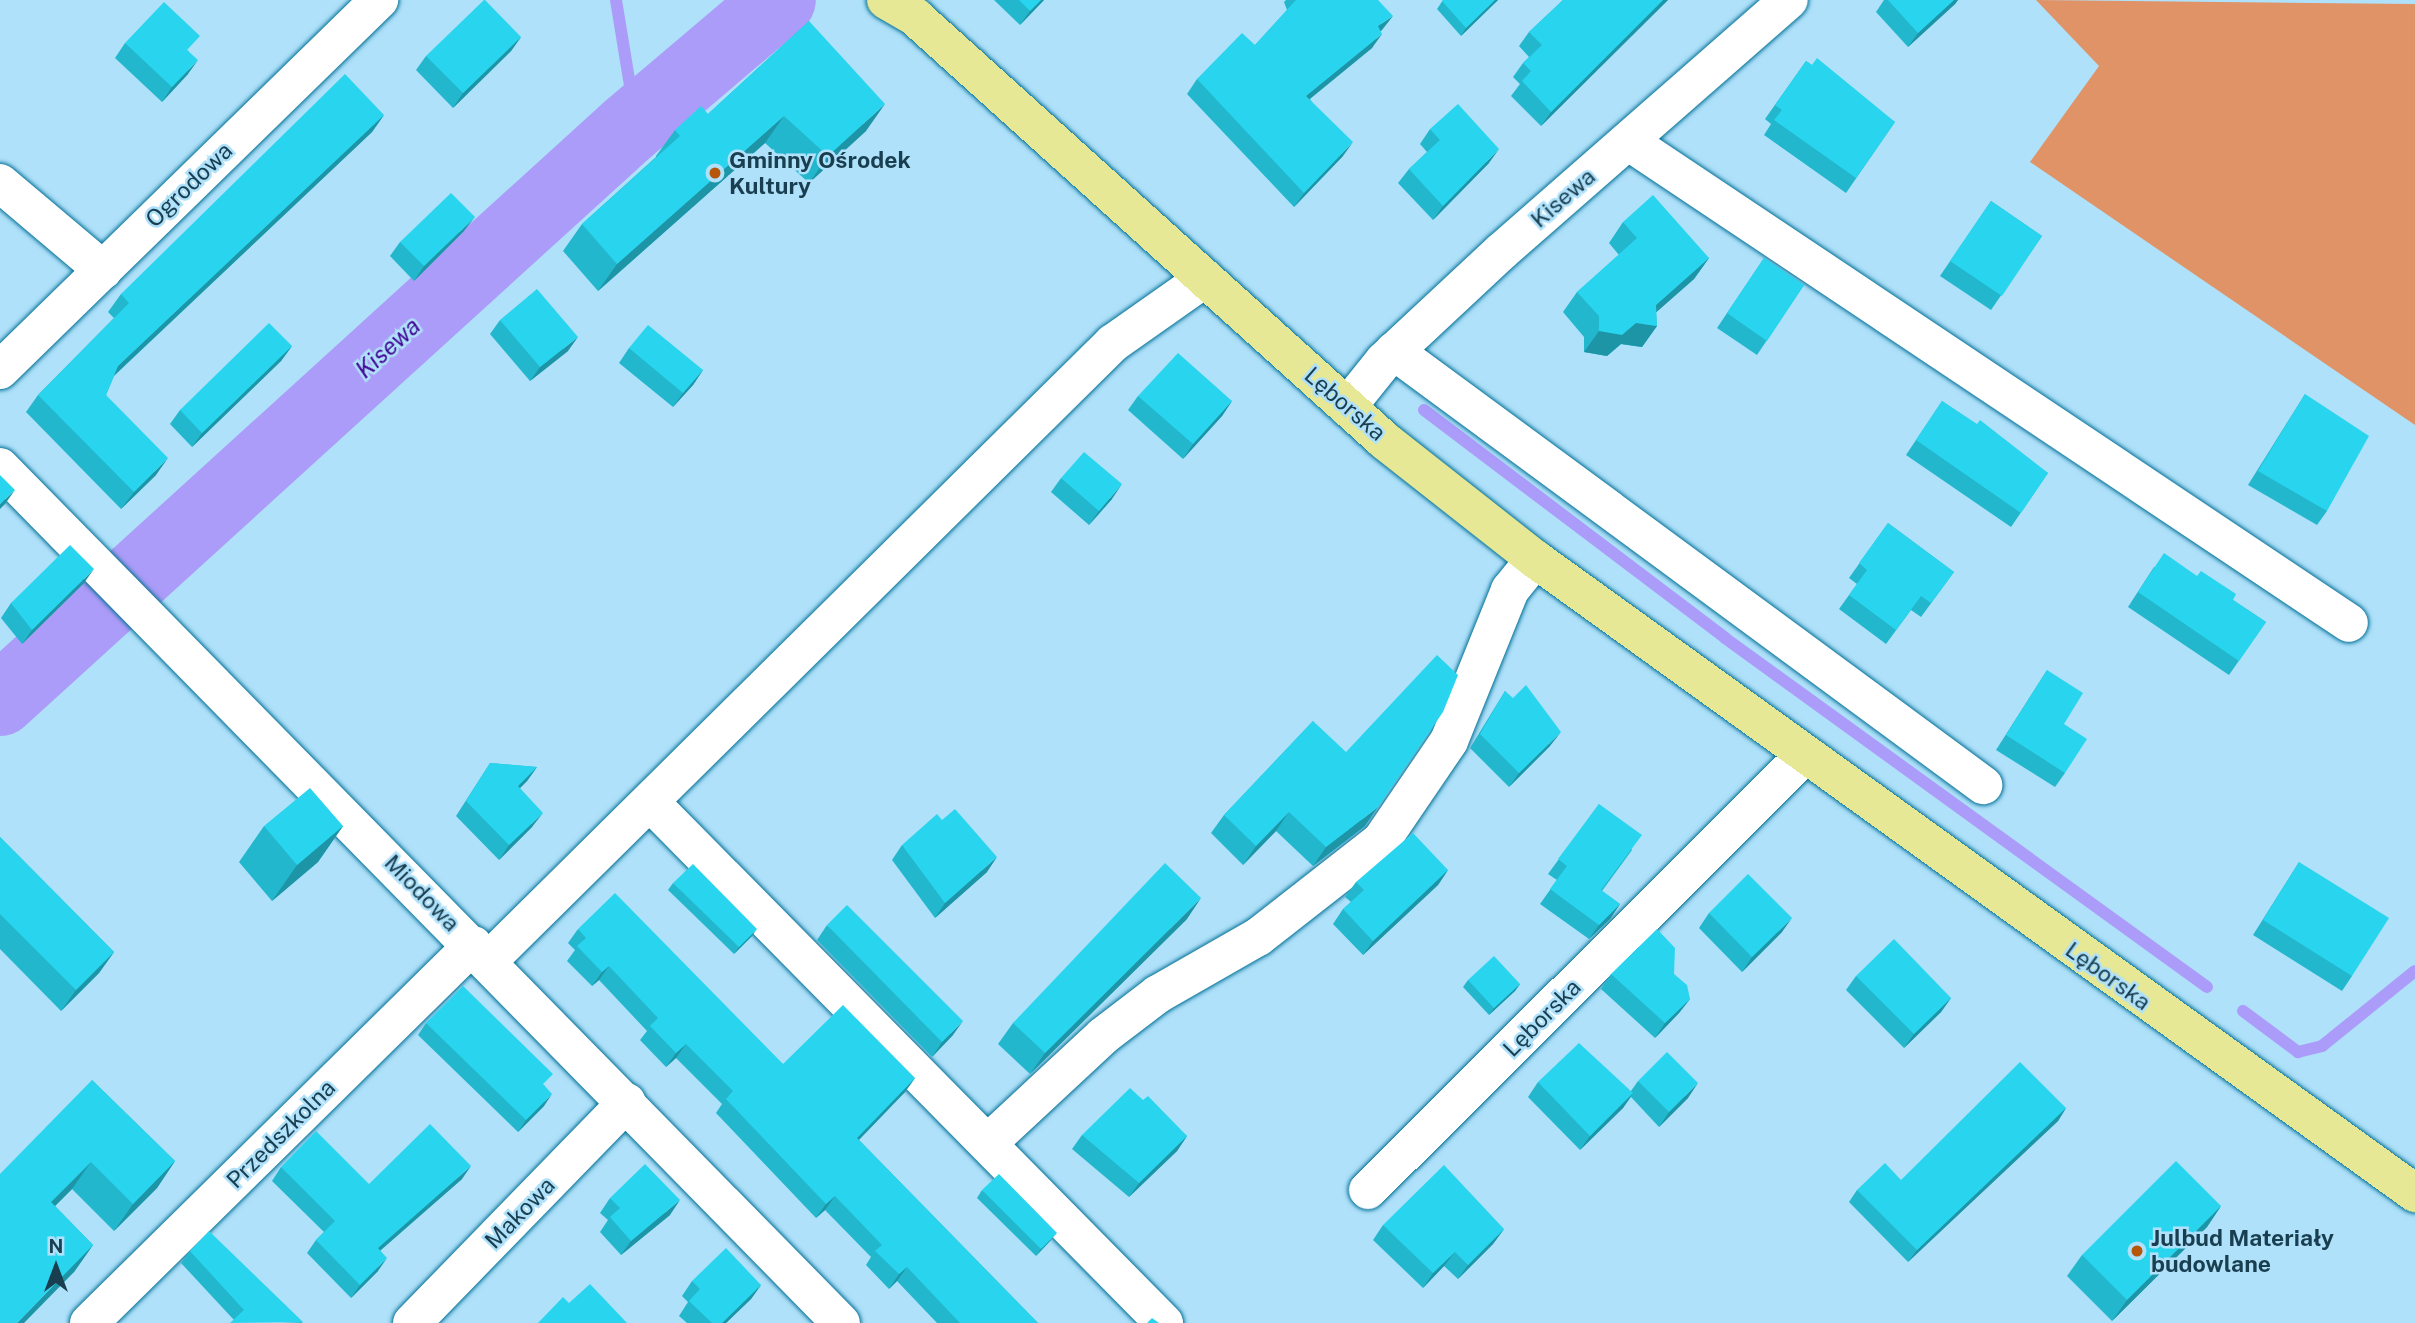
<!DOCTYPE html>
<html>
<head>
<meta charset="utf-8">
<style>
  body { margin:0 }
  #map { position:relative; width:2415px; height:1323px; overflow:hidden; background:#afe1fa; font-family:"Public Sans",sans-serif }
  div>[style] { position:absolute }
  .green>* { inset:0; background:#e09366 }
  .stream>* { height:12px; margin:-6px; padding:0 6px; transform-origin:6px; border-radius:6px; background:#ac9cf9 }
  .river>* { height:72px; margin:-36px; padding:0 36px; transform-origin:36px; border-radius:36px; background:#ac9cf9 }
  .roads { filter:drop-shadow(0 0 2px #007096) drop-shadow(0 0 2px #007096) }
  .minor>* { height:38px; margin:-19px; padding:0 19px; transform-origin:19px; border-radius:19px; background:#fff }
  .major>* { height:38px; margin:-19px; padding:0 19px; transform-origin:19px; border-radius:19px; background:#e6e895 }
  .wall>* { inset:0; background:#23b7cd }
  .shaded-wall>* { inset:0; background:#1d95a7 }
  .building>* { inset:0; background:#29d5ee }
  .dots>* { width:19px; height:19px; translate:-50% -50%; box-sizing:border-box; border:4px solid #afe1fa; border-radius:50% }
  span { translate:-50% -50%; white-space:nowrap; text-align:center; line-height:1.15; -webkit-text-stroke:5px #afe1fa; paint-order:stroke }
  .poi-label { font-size:23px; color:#193e4f; font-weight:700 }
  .left { translate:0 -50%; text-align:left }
  .street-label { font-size:23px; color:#193e4f }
  .water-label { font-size:24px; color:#430697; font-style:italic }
  .north { position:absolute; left:21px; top:1232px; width:70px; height:70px; -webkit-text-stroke:5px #afe1fa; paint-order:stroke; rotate:0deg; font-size:19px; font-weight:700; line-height:28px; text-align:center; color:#193e4f }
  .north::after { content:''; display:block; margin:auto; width:24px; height:32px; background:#193e4f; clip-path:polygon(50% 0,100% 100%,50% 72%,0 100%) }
</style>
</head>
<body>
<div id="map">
  <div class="green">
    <i style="clip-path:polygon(2036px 0,2415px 4px,2415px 425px,2030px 162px,2099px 66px)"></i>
  </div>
  <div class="stream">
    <i style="left:616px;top:0;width:93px;rotate:80.7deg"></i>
    <i style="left:631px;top:92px;width:37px;rotate:95deg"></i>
    <i style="left:1424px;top:410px;width:378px;rotate:37.1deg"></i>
    <i style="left:1725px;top:638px;width:595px;rotate:35.91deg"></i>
    <i style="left:2243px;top:1011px;width:69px;rotate:36.7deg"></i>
    <i style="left:2298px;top:1052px;width:25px;rotate:-14deg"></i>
    <i style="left:2322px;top:1046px;width:119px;rotate:-38.9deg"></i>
  </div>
  <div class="river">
    <i style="left:0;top:700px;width:849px;rotate:-42.28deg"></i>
    <i style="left:628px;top:129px;width:199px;rotate:-40.3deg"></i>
  </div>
  <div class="roads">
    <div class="minor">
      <i style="left:1628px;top:141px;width:867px;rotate:33.76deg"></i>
      <i style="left:0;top:183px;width:135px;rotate:40.2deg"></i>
      <i style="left:1394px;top:351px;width:732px;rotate:36.38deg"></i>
      <i style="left:0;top:370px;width:530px;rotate:-44.31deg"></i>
      <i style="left:1347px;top:407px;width:59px;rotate:-51.2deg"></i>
      <i style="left:1384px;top:361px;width:161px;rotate:-43deg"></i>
      <i style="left:1502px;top:251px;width:381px;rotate:-41.2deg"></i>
      <i style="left:0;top:467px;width:1200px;rotate:45.51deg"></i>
      <i style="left:650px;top:802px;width:732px;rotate:45.39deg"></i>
      <i style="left:488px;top:961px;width:879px;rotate:-44.68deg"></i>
      <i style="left:1113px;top:343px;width:111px;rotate:-35.1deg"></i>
      <i style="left:988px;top:1143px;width:157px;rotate:-42.9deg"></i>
      <i style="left:1103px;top:1036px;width:69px;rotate:-37.4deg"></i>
      <i style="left:1158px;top:994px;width:115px;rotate:-29.7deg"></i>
      <i style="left:1258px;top:937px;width:156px;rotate:-38deg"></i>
      <i style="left:1381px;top:841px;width:121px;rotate:-55.8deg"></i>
      <i style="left:1449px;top:741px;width:163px;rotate:-68deg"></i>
      <i style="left:1510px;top:590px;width:40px;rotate:-51deg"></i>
      <i style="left:1368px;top:1190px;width:615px;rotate:-44.87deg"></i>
      <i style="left:89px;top:1323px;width:539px;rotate:-44.55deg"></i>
      <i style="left:412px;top:1323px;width:308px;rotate:-45.8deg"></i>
    </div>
    <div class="major">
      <i style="left:886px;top:0;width:34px;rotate:30deg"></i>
      <i style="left:915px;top:17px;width:633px;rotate:42.05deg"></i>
      <i style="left:1385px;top:441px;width:191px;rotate:38.2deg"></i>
      <i style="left:1535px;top:559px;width:1085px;rotate:35.77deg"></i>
    </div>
  </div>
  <div class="wall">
    <i style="clip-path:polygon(994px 0,1044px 0,1020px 25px)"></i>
    <i style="clip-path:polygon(1286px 0,1378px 0,1382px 30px,1380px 31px,1372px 48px,1310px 99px,1343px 156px,1294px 207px,1187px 94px,1197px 79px,1255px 45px,1287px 10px,1284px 2px)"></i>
    <i style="clip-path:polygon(1443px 0,1498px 0,1461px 36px,1437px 9px)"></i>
    <i style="clip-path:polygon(1563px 0,1668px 0,1541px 126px,1511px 96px,1520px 84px,1513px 77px,1523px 63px,1529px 57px,1519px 46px,1529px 32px)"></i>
    <i style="clip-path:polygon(1884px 0,1958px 0,1955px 4px,1908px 47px,1876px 12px)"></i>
    <i style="clip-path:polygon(809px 21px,866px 131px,809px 183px,765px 143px,598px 291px,563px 251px,582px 224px,656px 157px,656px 156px,675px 130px,708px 114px)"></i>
    <i style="clip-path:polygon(521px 37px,511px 51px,453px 108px,416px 70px,426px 56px)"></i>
    <i style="clip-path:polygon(125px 43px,189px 51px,188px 74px,162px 102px,115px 58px)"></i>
    <i style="clip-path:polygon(1806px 61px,1895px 122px,1846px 193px,1764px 135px,1771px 124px,1765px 119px)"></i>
    <i style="clip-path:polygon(384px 115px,372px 132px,114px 376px,106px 395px,156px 475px,121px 509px,26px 412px,38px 395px,114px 318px,108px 312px,121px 294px)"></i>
    <i style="clip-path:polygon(1430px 129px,1489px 163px,1433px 220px,1398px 183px,1409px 169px,1427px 152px,1420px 144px)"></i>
    <i style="clip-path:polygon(1991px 201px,2042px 236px,1991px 310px,1940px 276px)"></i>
    <i style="clip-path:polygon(1623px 222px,1709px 258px,1694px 279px,1656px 312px,1657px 326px,1642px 347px,1621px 344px,1607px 356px,1584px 352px,1584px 337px,1563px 312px,1577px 292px,1619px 255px,1609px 243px)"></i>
    <i style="clip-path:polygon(464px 231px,414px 281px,390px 256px,400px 242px)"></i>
    <i style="clip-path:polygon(1764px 258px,1804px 285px,1757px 355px,1717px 328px)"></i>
    <i style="clip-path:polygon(500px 320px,568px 351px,530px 381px,490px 334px)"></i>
    <i style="clip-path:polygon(292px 346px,281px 361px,192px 447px,170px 424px,180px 410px)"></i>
    <i style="clip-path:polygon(629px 348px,703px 370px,693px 385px,673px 407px,619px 363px)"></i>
    <i style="clip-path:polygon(2305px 394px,2327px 511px,2317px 525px,2248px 485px)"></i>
    <i style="clip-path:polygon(1138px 396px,1232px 401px,1222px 416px,1183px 459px,1128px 410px)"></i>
    <i style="clip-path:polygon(1942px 401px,2048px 473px,2011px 527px,1906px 455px)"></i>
    <i style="clip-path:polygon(1061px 478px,1112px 499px,1089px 525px,1051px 492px)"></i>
    <i style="clip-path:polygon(1888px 523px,1954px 572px,1921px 617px,1911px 610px,1886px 644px,1839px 609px,1857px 584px,1849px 578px)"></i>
    <i style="clip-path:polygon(2154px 567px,2197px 576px,2266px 622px,2229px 675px,2128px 607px)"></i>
    <i style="clip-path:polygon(84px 583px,22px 644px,1px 618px,11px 603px)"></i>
    <i style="clip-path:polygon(2047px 670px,2064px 724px,2065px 773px,2055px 787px,1996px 750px)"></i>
    <i style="clip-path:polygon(1505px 691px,1550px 746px,1509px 787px,1470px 748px)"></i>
    <i style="clip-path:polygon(1313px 721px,1365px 826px,1313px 866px,1276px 831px,1243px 865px,1211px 833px,1224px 815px)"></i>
    <i style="clip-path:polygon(490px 763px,537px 767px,527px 781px,520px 788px,532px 827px,499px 860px,456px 816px)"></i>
    <i style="clip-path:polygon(1599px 804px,1632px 850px,1602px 891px,1620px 904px,1610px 919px,1589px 939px,1540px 904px,1557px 880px,1548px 874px)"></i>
    <i style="clip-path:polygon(264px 826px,343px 826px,318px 862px,272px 901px,239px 862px)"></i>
    <i style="clip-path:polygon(0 837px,114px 952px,99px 973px,61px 1011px,0 949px)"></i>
    <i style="clip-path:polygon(902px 845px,987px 872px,935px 918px,892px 860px)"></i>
    <i style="clip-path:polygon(2299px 862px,2352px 976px,2342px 991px,2253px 935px)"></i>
    <i style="clip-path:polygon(1448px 870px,1438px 885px,1363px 955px,1333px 924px,1343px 909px,1351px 902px,1345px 897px,1356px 882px)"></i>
    <i style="clip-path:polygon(673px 883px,752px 936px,734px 954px,668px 890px)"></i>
    <i style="clip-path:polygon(1709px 913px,1782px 932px,1742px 972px,1699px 928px)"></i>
    <i style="clip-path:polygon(1187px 919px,1030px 1074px,998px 1044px,1013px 1023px)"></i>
    <i style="clip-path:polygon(827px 925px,953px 1035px,932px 1057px,817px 940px)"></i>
    <i style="clip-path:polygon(578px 929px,783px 1064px,915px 1078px,905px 1092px,859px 1140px,1038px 1323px,937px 1323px,897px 1281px,889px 1289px,866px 1265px,871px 1257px,825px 1210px,816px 1218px,716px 1113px,722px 1104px,676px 1058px,666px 1067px,640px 1040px,647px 1031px,599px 980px,592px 986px,567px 961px,575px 950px,568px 943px)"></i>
    <i style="clip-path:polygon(1611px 974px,1674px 974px,1690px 999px,1679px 1013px,1655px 1038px,1601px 989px)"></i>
    <i style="clip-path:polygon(1856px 976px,1951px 998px,1941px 1012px,1904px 1048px,1846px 990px)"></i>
    <i style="clip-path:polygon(1468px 980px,1520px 984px,1515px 991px,1489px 1015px,1463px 987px)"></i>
    <i style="clip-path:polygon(426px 1023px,545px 1086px,544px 1106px,518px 1132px,418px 1035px)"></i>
    <i style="clip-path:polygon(92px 1080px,175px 1161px,157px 1188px,114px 1231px,72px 1189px,55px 1206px,93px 1245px,74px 1272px,0 1323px)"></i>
    <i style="clip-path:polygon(1638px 1081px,1688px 1098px,1659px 1127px,1631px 1097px,1623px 1108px,1580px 1150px,1528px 1097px,1538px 1082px,1631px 1091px)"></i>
    <i style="clip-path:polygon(1143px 1100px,1187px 1136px,1177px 1151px,1129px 1197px,1072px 1149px,1082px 1135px)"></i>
    <i style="clip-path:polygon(2066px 1108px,2058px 1121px,1908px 1262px,1849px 1202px,1857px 1190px,1901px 1180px)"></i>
    <i style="clip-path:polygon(281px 1167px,369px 1184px,462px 1179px,380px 1251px,378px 1271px,351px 1298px,307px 1253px,316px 1240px,324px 1232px,272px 1181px)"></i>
    <i style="clip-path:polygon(982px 1190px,1051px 1240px,1036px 1256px,977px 1198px)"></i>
    <i style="clip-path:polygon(610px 1198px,670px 1215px,621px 1255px,600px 1232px,608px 1220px,600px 1213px)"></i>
    <i style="clip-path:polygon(2221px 1206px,2207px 1227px,2112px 1321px,2067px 1276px,2082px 1255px)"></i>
    <i style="clip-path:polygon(1383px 1225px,1504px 1229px,1493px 1244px,1458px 1279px,1444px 1266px,1423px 1288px,1373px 1240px)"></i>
    <i style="clip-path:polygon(190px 1251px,303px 1323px,234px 1320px,181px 1263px)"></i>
    <i style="clip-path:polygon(692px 1281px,761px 1285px,751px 1299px,726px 1323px,687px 1323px,679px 1316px,688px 1302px,682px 1296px)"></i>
  </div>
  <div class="shaded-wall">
    <i style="clip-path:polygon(1041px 0,1044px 0,1020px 25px,1030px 11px)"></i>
    <i style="clip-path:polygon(1495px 0,1498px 0,1461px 36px,1466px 28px)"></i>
    <i style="clip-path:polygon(1663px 0,1668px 0,1541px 126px,1551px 112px)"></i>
    <i style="clip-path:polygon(1954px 0,1958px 0,1955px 4px,1908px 47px,1918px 33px)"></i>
    <i style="clip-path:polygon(1393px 16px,1382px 30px,1368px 40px,1378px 26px)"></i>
    <i style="clip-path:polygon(1382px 34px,1372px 48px,1296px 110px,1306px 96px)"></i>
    <i style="clip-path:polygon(521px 37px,511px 51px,453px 108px,463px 93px)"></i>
    <i style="clip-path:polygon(198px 60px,188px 74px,162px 102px,172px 87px)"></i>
    <i style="clip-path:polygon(885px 104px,866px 131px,809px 183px,828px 156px)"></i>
    <i style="clip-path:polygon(384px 115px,372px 132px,105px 384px,118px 366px)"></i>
    <i style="clip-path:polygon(784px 116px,765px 143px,598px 291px,617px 264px)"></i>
    <i style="clip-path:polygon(1353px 142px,1343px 156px,1294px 207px,1304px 193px)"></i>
    <i style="clip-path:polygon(1499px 149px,1489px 163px,1433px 220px,1443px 206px)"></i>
    <i style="clip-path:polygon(475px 217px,464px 231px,414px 281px,424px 266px)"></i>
    <i style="clip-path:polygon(1709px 258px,1694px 279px,1643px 324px,1657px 326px,1642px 347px,1621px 344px,1607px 356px,1584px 352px,1599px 331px,1656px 305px)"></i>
    <i style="clip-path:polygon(578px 337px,568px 351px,530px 381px,540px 367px)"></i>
    <i style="clip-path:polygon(292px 346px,281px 361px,192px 447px,202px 433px)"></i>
    <i style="clip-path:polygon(703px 370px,693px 385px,673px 407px,683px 393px)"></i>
    <i style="clip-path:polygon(1232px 401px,1222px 416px,1183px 459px,1193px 444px)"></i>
    <i style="clip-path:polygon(168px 458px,156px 475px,121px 509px,134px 492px)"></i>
    <i style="clip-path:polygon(1122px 484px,1112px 499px,1089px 525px,1099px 511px)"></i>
    <i style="clip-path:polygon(15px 490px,5px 504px,0 509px,0 504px)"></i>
    <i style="clip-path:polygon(94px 569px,84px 583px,22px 644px,32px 630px)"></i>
    <i style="clip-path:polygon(1561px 732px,1550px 746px,1509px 787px,1519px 773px)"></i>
    <i style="clip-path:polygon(537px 767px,527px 781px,508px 800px,518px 786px)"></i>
    <i style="clip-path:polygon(1378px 807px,1365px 826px,1313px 866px,1326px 847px)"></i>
    <i style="clip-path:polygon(1289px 812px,1276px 831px,1243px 865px,1256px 846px)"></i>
    <i style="clip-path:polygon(543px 813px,532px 827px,499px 860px,509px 845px)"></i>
    <i style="clip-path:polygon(343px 826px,318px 862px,272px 901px,297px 865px)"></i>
    <i style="clip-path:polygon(997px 857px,987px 872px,935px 918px,945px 903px)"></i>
    <i style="clip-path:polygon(1448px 870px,1438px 885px,1363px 955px,1373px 941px)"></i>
    <i style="clip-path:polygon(1201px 898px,1187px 919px,1030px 1074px,1045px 1053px)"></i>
    <i style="clip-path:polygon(1620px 904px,1610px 919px,1589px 939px,1599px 925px)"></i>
    <i style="clip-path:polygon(1792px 918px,1782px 932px,1742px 972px,1752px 957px)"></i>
    <i style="clip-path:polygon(757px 929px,752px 936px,734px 954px,739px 947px)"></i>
    <i style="clip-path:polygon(114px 952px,99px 973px,61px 1011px,76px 990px)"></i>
    <i style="clip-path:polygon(609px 966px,599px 980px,592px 986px,602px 972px)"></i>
    <i style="clip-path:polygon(1520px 984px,1515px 991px,1489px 1015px,1494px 1008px)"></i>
    <i style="clip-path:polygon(1951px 998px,1941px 1012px,1904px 1048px,1914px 1034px)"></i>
    <i style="clip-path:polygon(1690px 999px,1679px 1013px,1655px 1038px,1665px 1023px)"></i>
    <i style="clip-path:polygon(963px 1021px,953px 1035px,932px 1057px,942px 1042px)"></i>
    <i style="clip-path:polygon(686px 1044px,676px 1058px,666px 1067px,676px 1053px)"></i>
    <i style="clip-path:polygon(915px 1078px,905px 1092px,847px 1152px,857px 1138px)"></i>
    <i style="clip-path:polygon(1698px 1083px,1688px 1098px,1659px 1127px,1669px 1112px)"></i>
    <i style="clip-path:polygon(1633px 1093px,1623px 1108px,1580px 1150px,1590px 1136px)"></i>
    <i style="clip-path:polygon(552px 1094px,544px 1106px,518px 1132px,526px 1120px)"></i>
    <i style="clip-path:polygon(2066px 1108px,2058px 1121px,1908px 1262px,1917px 1250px)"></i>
    <i style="clip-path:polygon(1187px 1136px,1177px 1151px,1129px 1197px,1139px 1183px)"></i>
    <i style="clip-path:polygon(175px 1161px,157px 1188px,114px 1231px,133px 1204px)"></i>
    <i style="clip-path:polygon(91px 1162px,72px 1189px,32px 1229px,51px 1202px)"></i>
    <i style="clip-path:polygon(471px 1166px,462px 1179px,368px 1261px,378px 1248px)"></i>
    <i style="clip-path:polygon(835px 1196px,825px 1210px,816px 1218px,826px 1204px)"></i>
    <i style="clip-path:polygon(680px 1200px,670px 1215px,621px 1255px,631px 1241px)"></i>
    <i style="clip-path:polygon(2221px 1206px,2207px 1227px,2112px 1321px,2127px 1300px)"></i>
    <i style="clip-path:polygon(1504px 1229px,1493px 1244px,1458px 1279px,1468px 1265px)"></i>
    <i style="clip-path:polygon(1057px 1233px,1051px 1240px,1036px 1256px,1041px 1249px)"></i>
    <i style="clip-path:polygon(93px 1245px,74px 1272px,24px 1323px,17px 1323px)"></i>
    <i style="clip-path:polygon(1455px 1252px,1444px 1266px,1423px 1288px,1433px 1273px)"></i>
    <i style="clip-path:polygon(387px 1258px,378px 1271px,351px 1298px,360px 1285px)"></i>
    <i style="clip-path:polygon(907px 1267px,897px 1281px,889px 1289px,899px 1274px)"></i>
    <i style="clip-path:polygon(761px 1285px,751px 1299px,726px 1323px,722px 1323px)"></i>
  </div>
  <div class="building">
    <i style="clip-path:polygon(484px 0,485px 0,521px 37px,463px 93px,426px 56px)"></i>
    <i style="clip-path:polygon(1019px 0,1041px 0,1030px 11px)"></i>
    <i style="clip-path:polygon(1296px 0,1378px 0,1393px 16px,1378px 26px,1382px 34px,1306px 96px,1353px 142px,1304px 193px,1197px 79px,1242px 33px,1255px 45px)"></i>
    <i style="clip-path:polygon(1443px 0,1495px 0,1466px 28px,1442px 1px)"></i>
    <i style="clip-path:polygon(1563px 0,1663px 0,1551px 112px,1522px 81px,1531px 71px,1523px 63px,1542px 45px,1529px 32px)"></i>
    <i style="clip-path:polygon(1888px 0,1954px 0,1918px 33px)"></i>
    <i style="clip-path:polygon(164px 2px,200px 36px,187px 50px,198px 60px,172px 87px,125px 43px)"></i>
    <i style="clip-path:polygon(809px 21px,885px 104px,828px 156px,784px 116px,617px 264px,582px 224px,680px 136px,675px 130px,701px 106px,708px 114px)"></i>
    <i style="clip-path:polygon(1817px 58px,1895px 122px,1856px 178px,1774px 120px,1782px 110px,1775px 105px,1806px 61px,1812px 65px)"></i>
    <i style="clip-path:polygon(345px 74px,384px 115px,118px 366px,106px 395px,168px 458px,134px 492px,38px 395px,129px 303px,121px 294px)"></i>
    <i style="clip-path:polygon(1458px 104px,1499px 149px,1443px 206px,1409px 169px,1440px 140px,1430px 129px)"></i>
    <i style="clip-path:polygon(451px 193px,475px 217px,424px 266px,400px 242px)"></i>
    <i style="clip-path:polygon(1653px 195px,1709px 258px,1656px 305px,1657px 326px,1636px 323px,1622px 335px,1599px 331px,1599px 316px,1577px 292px,1637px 238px,1623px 222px)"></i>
    <i style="clip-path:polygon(1991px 201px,2042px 236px,2002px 296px,1950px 261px)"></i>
    <i style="clip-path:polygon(1764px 258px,1804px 285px,1767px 341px,1727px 313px)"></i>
    <i style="clip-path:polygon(537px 289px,578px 337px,540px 367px,500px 320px)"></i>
    <i style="clip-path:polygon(269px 323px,292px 346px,202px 433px,180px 410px)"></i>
    <i style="clip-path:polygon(648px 325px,703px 370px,683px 393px,629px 348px)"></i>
    <i style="clip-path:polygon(1178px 353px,1232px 401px,1193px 444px,1138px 396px)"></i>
    <i style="clip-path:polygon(2305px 394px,2369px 436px,2327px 511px,2258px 471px)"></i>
    <i style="clip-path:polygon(1942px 401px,1977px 424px,1980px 420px,2048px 473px,2021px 513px,1916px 440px)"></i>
    <i style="clip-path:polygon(1084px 452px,1122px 484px,1099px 511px,1061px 478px)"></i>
    <i style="clip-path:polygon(0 475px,15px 490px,0 504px)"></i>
    <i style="clip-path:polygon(1888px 523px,1954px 572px,1931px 603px,1921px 596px,1896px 630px,1849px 595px,1867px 570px,1859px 563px)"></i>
    <i style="clip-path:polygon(70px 545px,94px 569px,32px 630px,11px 603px)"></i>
    <i style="clip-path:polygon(2164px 553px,2197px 576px,2201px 571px,2236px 594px,2233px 600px,2266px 622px,2239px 661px,2138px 592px)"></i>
    <i style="clip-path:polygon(1437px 655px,1458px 675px,1443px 712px,1378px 807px,1326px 847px,1289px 812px,1256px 846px,1224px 815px,1313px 721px,1346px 752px)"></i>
    <i style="clip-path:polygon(2047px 670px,2083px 693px,2064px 724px,2087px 739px,2065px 773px,2006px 735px)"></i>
    <i style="clip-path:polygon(1526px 685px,1561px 732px,1519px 773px,1480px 734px,1505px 691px,1513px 698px)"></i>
    <i style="clip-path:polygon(490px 763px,537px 767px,518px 786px,543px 813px,509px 845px,466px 801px)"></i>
    <i style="clip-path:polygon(310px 788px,343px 826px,297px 865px,264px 826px)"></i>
    <i style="clip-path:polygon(1599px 804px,1642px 835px,1601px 890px,1620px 904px,1599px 925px,1550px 889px,1567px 866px,1558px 859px)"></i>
    <i style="clip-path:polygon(955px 809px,997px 857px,945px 903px,902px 845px,937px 814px,942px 820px)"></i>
    <i style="clip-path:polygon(1413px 833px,1448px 870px,1373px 941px,1343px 909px,1364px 890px,1356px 882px)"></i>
    <i style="clip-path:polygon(0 837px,114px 952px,76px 990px,0 914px)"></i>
    <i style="clip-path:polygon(2299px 862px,2389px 918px,2352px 976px,2263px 920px)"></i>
    <i style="clip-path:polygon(1165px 863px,1201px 898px,1045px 1053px,1013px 1023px)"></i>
    <i style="clip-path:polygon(693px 864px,757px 929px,739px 947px,673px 883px)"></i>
    <i style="clip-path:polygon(1748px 874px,1792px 918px,1752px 957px,1709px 913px)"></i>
    <i style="clip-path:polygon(615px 893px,783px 1064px,843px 1005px,915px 1078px,857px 1138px,1038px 1323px,960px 1323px,907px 1267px,899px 1274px,875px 1251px,882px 1245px,835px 1196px,826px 1204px,726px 1099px,733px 1091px,686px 1044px,676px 1053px,650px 1026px,658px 1018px,609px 966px,602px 972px,577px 946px,586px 938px,578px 929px)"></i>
    <i style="clip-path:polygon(847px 905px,963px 1021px,942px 1042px,827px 925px)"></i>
    <i style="clip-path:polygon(1657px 929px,1675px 948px,1674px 974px,1687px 985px,1690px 999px,1665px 1023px,1611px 974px)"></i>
    <i style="clip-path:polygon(1894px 939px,1951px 998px,1914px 1034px,1856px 976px)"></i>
    <i style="clip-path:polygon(1494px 956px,1520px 984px,1494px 1008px,1468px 980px)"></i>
    <i style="clip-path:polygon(463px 986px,553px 1074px,543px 1084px,552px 1094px,526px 1120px,426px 1023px)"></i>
    <i style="clip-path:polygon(1579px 1043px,1633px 1093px,1590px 1136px,1538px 1082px)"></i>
    <i style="clip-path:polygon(1667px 1052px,1698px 1083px,1669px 1112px,1638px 1081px)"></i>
    <i style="clip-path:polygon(2020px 1062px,2066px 1108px,1917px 1250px,1857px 1190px,1885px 1163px,1901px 1180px)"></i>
    <i style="clip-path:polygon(92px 1080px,175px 1161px,133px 1204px,91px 1162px,51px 1202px,93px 1245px,17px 1323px,0 1323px,0 1174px)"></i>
    <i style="clip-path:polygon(1130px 1088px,1143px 1100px,1148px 1096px,1187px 1136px,1139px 1183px,1082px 1135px)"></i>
    <i style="clip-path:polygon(430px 1124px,471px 1166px,378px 1248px,387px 1258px,360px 1285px,316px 1240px,335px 1221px,281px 1167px,316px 1131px,369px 1184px)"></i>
    <i style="clip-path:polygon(2176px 1161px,2221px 1206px,2127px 1300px,2082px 1255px)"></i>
    <i style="clip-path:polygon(645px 1164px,680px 1200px,631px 1241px,610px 1217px,620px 1208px,610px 1198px)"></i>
    <i style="clip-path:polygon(1444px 1165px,1504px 1229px,1468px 1265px,1455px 1252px,1433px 1273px,1383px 1225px)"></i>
    <i style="clip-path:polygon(999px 1174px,1057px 1233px,1041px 1249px,982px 1190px)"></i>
    <i style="clip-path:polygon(209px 1231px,303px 1322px,230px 1323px,244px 1310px,190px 1251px)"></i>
    <i style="clip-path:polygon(726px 1248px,761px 1285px,722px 1323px,712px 1323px,689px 1301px,700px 1289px,692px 1281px)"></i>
    <i style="clip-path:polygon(590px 1284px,627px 1323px,538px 1323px,563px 1297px,569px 1303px)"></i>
    <i style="clip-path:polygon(1152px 1318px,1159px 1323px,1147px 1323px)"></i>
  </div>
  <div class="dots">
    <i style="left:715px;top:173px;background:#b55609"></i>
    <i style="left:2137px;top:1251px;background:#b55609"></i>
  </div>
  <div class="poi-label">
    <span class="left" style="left:729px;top:173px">Gminny Ośrodek<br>Kultury</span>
    <span class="left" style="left:2151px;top:1251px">Julbud Materiały<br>budowlane</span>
  </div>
  <div class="street-label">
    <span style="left:189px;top:185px;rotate:-44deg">Ogrodowa</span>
    <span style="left:1563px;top:198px;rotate:-41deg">Kisewa</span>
    <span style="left:1345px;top:404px;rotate:41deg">Lęborska</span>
    <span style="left:422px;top:893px;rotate:46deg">Miodowa</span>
    <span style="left:2108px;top:976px;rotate:36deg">Lęborska</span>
    <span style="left:1542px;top:1018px;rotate:-45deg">Lęborska</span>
    <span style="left:281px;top:1134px;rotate:-45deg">Przedszkolna</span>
    <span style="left:520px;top:1213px;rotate:-46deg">Makowa</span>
  </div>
  <div class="water-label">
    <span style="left:388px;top:348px;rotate:-42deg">Kisewa</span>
  </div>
  <div class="north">N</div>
</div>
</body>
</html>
